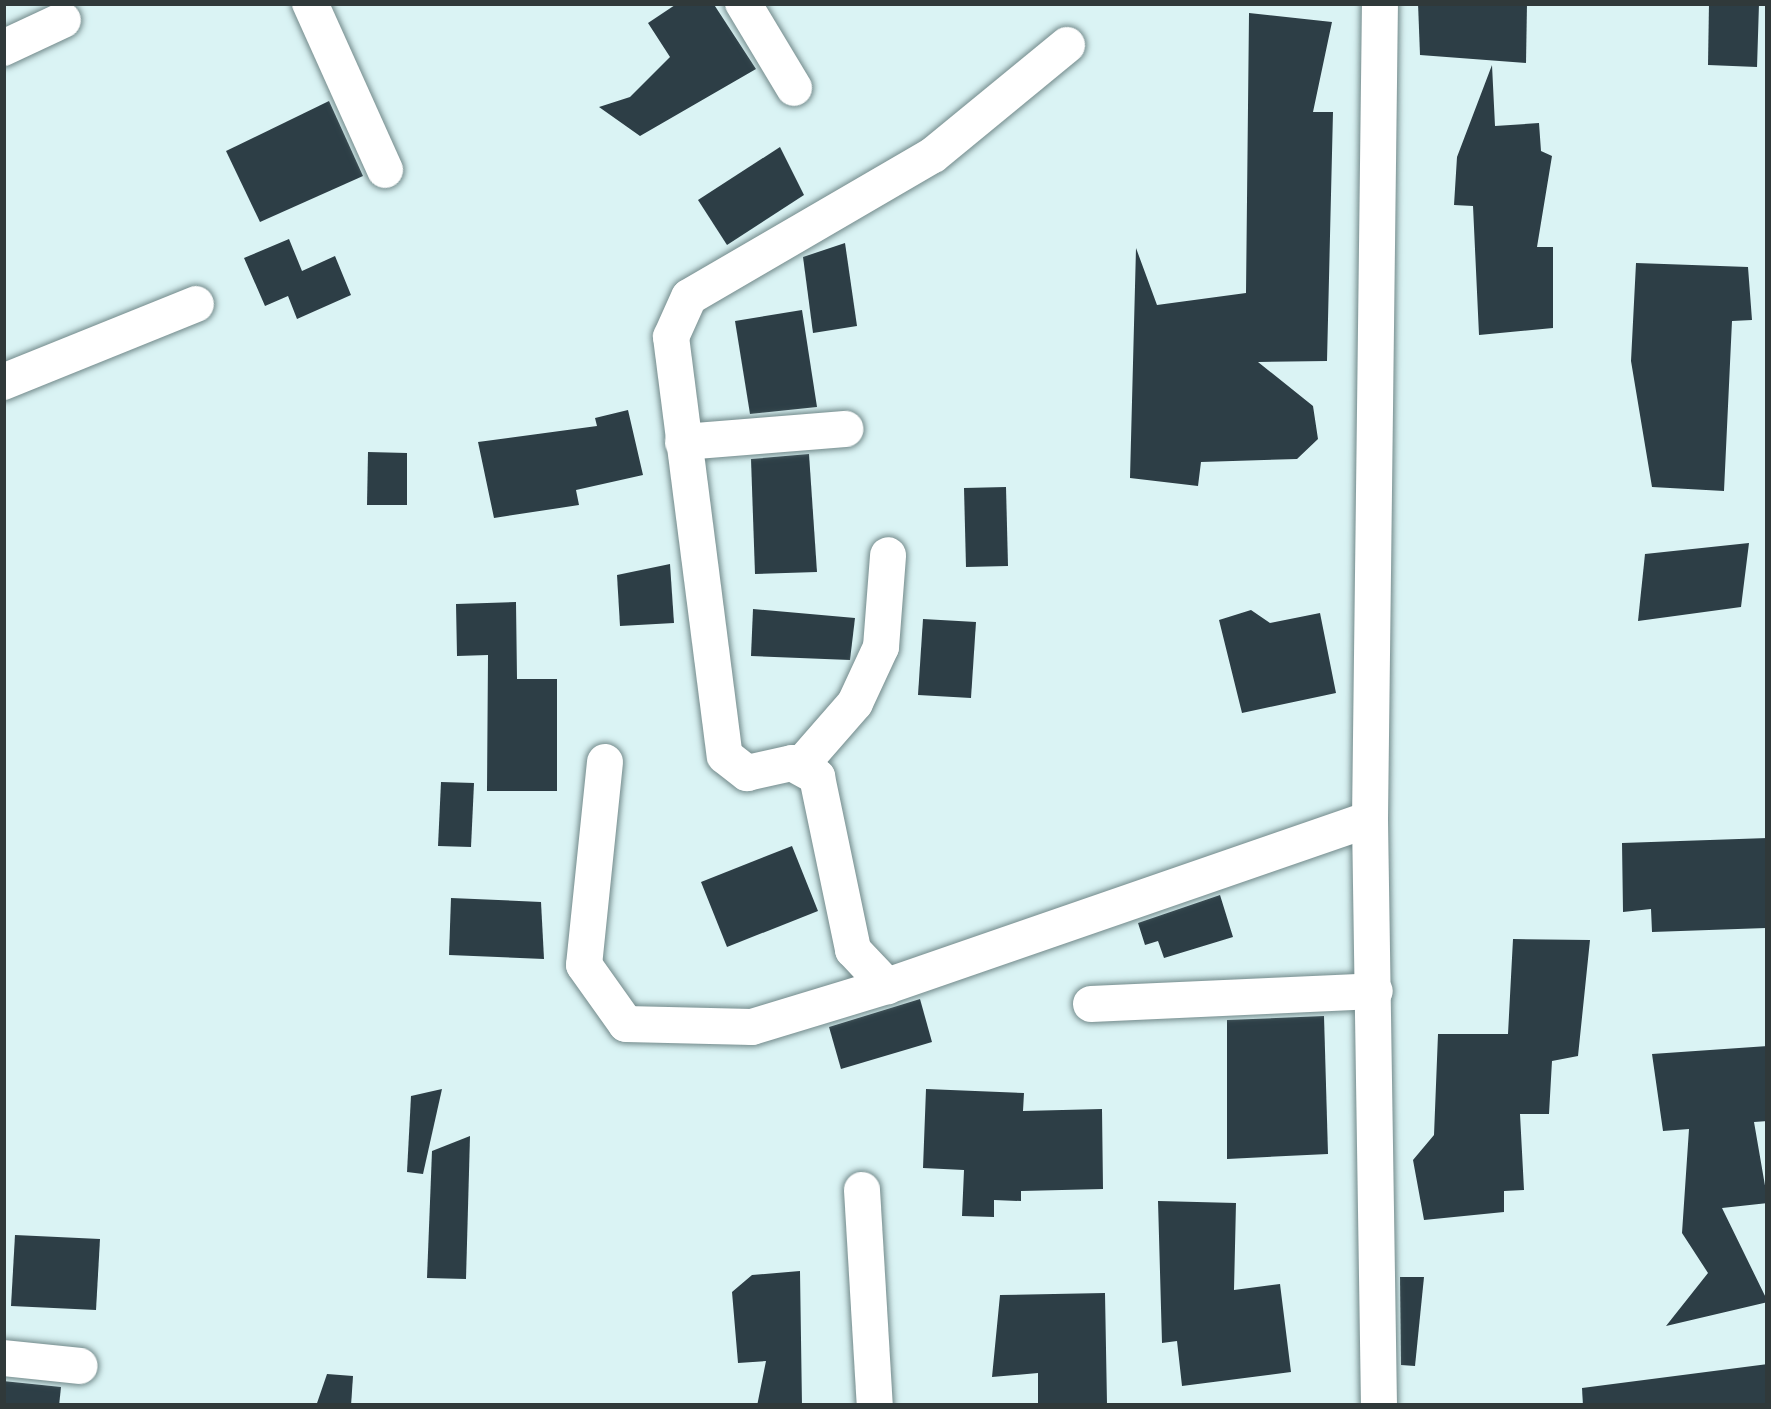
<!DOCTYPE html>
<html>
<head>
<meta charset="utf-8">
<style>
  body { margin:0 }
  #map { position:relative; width:1771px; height:1409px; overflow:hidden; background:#daf3f4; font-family:"Varela Round",sans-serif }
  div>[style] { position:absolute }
  .building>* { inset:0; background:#2d3e46 }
  .roads { filter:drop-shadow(0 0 3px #72898a) drop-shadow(0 0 3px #72898a) }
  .minor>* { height:36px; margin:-18px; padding:0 18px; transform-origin:18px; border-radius:18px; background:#fff }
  span { translate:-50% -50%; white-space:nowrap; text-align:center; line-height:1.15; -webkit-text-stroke:12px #effeff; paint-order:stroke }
  .frame { position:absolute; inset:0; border:6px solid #30393a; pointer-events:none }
</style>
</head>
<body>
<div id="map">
  <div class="building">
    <i style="clip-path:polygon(678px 3px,713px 3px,756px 69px,640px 136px,599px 107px,630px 97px,670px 57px,648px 23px)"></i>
    <i style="clip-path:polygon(1418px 3px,1527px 3px,1526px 63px,1420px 55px)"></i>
    <i style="clip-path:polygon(1709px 3px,1759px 3px,1757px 67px,1708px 65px)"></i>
    <i style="clip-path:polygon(1249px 13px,1332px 22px,1313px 112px,1333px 112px,1327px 361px,1258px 362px,1313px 406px,1318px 439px,1297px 459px,1201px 462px,1198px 486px,1130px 478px,1136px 248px,1157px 305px,1246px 293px)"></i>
    <i style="clip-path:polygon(1492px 65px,1495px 126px,1539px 123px,1541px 151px,1552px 156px,1537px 247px,1553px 247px,1553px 328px,1479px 335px,1473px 206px,1454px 205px,1457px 157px)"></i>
    <i style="clip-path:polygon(329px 101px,363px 176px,260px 222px,226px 151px)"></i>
    <i style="clip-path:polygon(780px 147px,804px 195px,727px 245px,698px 200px)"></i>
    <i style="clip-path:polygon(289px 239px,302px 271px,335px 256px,351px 295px,297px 319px,288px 296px,265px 306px,244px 258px)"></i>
    <i style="clip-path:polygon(845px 243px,857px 326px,813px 333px,803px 257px)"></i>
    <i style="clip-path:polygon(1636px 263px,1748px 267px,1752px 320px,1732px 321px,1724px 491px,1652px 487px,1631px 361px)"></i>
    <i style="clip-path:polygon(802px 310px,817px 407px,750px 414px,735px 321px)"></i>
    <i style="clip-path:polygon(628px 410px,643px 475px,576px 490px,579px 505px,494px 518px,478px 442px,597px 426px,595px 418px)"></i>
    <i style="clip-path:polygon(368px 452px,407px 453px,407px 505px,367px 505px)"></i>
    <i style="clip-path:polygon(809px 454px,817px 572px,755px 574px,751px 459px)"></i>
    <i style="clip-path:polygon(1006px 487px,1008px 566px,966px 567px,964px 488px)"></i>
    <i style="clip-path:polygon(1749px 543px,1741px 607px,1638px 621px,1645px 554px)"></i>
    <i style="clip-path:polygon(670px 564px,674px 623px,620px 626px,617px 575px)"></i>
    <i style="clip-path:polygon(516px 602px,517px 679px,557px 679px,557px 791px,487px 791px,488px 655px,457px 656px,456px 604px)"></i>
    <i style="clip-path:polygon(753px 609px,855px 618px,850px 660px,751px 656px)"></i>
    <i style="clip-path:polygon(1251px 610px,1270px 623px,1320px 613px,1336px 693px,1242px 713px,1219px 620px)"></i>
    <i style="clip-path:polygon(923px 619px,976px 622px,971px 698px,918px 695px)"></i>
    <i style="clip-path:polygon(441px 782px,474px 783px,471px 847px,438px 846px)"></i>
    <i style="clip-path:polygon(1768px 838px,1766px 928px,1652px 932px,1651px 909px,1623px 912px,1622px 843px)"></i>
    <i style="clip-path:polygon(792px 846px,818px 911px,727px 947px,701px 882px)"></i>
    <i style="clip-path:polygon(1220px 895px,1233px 937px,1164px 958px,1158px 941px,1145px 945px,1138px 923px)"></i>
    <i style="clip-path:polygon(451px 898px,541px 902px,544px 959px,449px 955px)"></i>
    <i style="clip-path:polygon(1513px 939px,1590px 940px,1578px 1056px,1552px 1061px,1549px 1114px,1520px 1114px,1524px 1190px,1504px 1191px,1504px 1212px,1424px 1220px,1413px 1160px,1434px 1135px,1438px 1034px,1508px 1034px)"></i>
    <i style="clip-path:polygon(920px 999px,932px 1042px,841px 1069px,829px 1027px)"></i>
    <i style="clip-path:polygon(1324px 1016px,1328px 1154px,1227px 1159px,1227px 1020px)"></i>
    <i style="clip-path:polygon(1768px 1046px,1768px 1121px,1754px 1122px,1768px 1203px,1722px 1208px,1768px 1302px,1666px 1326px,1708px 1273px,1682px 1233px,1689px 1129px,1663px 1131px,1652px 1054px)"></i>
    <i style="clip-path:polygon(442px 1089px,423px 1174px,407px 1172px,411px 1096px)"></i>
    <i style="clip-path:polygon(926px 1089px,1024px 1093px,1023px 1111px,1102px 1109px,1103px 1189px,1021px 1191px,1021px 1201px,994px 1200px,994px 1217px,962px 1216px,964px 1170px,923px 1168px)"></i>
    <i style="clip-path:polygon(470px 1136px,466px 1279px,427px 1278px,432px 1151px)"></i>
    <i style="clip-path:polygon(1158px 1201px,1236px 1203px,1234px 1290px,1280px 1284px,1291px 1372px,1182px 1386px,1177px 1341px,1162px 1343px)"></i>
    <i style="clip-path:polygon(15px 1235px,100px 1239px,96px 1310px,11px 1306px)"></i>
    <i style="clip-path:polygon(800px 1271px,802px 1406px,757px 1406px,766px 1361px,738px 1363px,732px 1292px,752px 1275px)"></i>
    <i style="clip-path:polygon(1400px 1277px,1424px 1277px,1415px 1366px,1401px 1365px)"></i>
    <i style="clip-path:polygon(1105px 1293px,1107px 1404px,1038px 1405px,1038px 1373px,992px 1377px,1000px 1295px)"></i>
    <i style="clip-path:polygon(1768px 1364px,1768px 1406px,1583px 1406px,1582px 1388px)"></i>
    <i style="clip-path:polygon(327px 1374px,353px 1376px,351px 1406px,316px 1406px)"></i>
    <i style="clip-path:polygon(3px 1381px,61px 1387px,59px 1406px,3px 1406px)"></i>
  </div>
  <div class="roads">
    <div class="minor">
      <i style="left:310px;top:3px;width:183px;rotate:65.8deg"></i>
      <i style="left:743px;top:3px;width:99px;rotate:59deg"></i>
      <i style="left:1067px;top:45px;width:173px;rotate:140.6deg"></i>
      <i style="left:933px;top:155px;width:282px;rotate:149.8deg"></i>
      <i style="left:689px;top:297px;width:44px;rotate:114.2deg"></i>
      <i style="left:671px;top:337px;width:422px;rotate:82.7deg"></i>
      <i style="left:725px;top:756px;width:28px;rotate:38deg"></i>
      <i style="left:747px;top:773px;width:46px;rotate:-12.5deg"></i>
      <i style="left:792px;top:763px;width:29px;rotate:29deg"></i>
      <i style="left:817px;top:777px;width:177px;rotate:78.2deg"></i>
      <i style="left:853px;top:950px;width:50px;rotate:46.6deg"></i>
      <i style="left:887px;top:986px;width:511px;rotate:-19.07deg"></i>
      <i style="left:3px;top:48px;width:66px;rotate:-25deg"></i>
      <i style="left:3px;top:382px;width:208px;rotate:-22deg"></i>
      <i style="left:683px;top:442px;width:163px;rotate:-4.6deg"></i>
      <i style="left:605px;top:762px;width:204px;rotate:95.9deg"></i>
      <i style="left:584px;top:965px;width:72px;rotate:54.6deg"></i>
      <i style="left:626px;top:1024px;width:126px;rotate:1.4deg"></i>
      <i style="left:752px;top:1027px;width:141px;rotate:-16.9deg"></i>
      <i style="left:801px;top:765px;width:82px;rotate:-48.9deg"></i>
      <i style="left:855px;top:703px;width:62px;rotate:-65.1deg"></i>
      <i style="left:881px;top:647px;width:92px;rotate:-85.6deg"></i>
      <i style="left:1091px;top:1004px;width:284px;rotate:-2.6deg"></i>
      <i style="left:862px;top:1190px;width:216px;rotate:86.6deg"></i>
      <i style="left:3px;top:1358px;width:77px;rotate:5.9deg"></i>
      <i style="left:1379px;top:1406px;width:587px;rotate:-90.88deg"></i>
      <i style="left:1370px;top:819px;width:816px;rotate:-89.3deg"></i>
    </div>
  </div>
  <div class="frame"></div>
</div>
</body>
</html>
